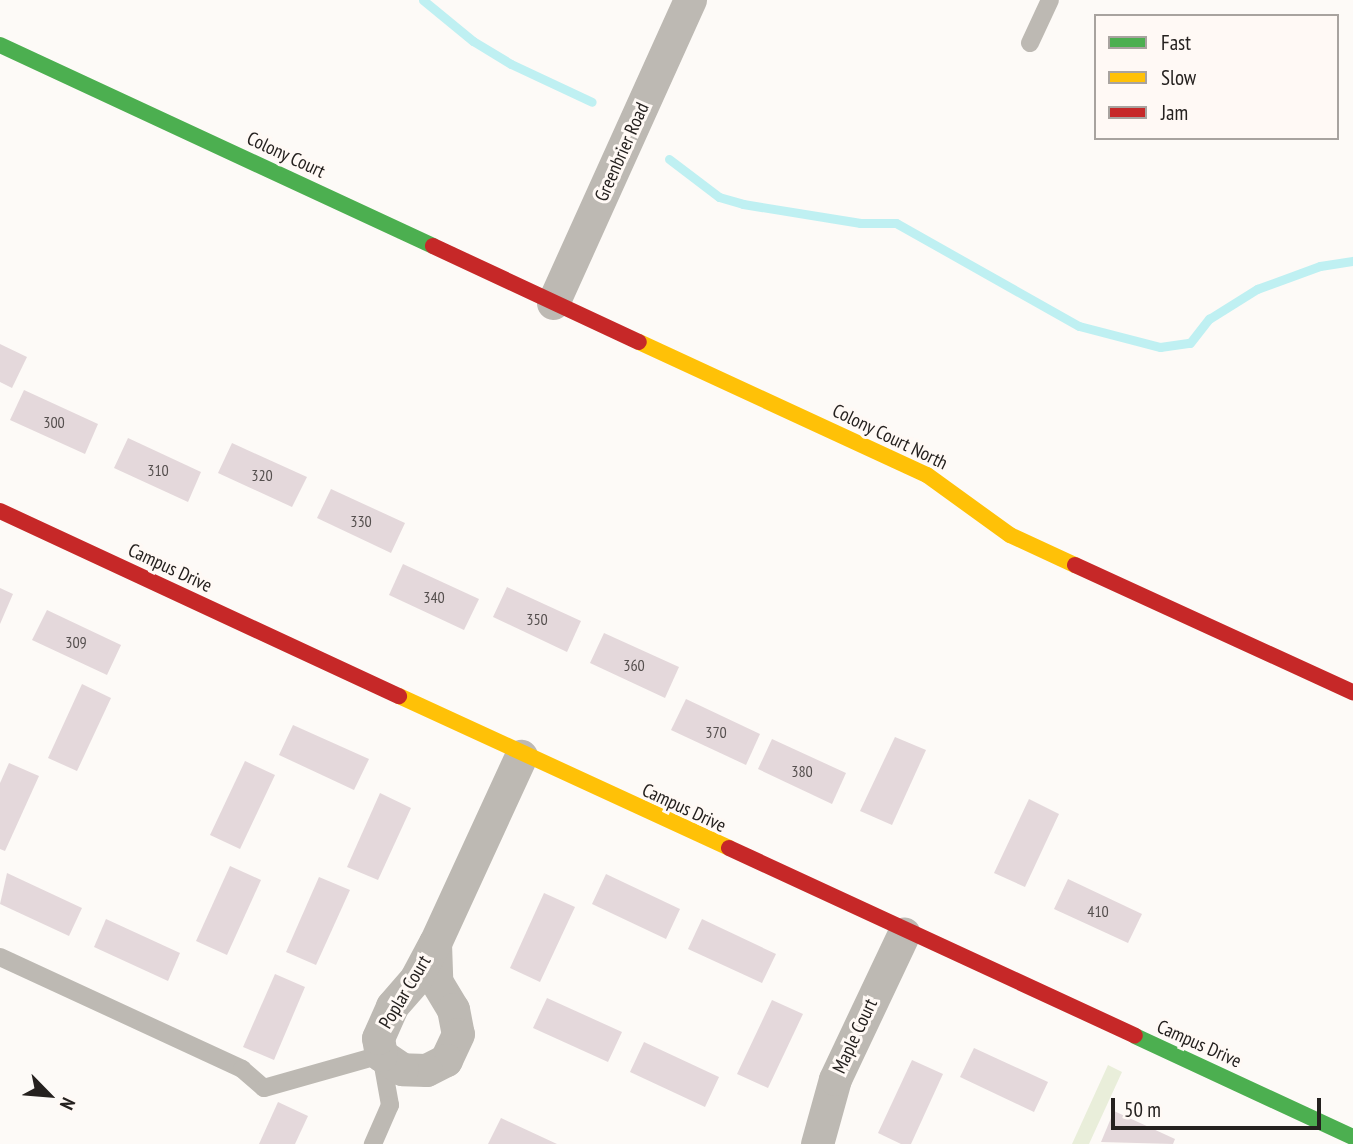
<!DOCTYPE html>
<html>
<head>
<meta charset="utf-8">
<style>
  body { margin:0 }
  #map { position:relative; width:1353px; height:1144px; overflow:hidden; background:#fdfaf7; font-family:"PT Sans Narrow",sans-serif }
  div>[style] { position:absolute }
  .green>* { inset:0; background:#e9eeda }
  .stream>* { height:9px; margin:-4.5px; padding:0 4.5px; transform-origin:4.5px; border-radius:4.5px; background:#bff0f2 }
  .building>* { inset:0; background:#e4d8db }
  .lane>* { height:18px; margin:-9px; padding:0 9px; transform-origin:9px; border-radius:9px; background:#bdb9b3 }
  .street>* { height:33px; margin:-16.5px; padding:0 16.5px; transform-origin:16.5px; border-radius:16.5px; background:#bdb9b3 }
  .fast>* { height:16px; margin:-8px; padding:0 8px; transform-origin:8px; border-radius:8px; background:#4caf50 }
  .slow>* { height:16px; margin:-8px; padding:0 8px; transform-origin:8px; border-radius:8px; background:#ffc107 }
  .jam>* { height:16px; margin:-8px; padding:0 8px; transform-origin:8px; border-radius:8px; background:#c62828 }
  span { translate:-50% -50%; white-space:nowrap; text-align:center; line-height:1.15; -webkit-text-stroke:6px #fff9f5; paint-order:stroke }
  .number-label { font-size:16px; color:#554f4e }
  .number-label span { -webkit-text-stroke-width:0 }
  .street-label { font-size:19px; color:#25211f }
  .legend { position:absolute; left:1094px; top:14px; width:245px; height:126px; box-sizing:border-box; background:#fff9f5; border:2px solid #a8a39f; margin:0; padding:9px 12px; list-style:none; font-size:21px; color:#25211f }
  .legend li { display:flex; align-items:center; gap:14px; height:35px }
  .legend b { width:35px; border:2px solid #a8a39f }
  .north { position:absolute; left:14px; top:1060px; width:70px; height:70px; -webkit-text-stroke:5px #fff9f5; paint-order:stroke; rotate:115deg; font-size:19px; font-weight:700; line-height:28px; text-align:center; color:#25211f }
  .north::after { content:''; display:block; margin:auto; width:24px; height:32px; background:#25211f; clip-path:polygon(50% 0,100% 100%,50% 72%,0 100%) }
  .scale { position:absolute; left:1111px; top:1098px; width:210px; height:32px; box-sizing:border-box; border:4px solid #25211f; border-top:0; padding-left:9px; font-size:21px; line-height:24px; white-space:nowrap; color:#25211f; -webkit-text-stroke:5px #fff9f5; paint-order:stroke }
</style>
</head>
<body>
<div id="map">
  <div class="green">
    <i style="clip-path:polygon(1108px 1065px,1122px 1072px,1089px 1144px,1072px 1144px)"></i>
  </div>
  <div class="stream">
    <i style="left:423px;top:0;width:65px;rotate:39.4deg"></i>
    <i style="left:473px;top:41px;width:44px;rotate:31.2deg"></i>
    <i style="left:511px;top:64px;width:89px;rotate:25.1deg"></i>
    <i style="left:669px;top:159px;width:63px;rotate:37.2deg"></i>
    <i style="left:719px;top:197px;width:25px;rotate:16deg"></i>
    <i style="left:743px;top:204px;width:119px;rotate:9.2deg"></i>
    <i style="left:860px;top:223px;width:36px"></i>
    <i style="left:896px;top:223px;width:210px;rotate:29.4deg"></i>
    <i style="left:1079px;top:326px;width:84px;rotate:14.5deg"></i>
    <i style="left:1160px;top:347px;width:30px;rotate:-8deg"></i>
    <i style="left:1190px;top:343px;width:31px;rotate:-52deg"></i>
    <i style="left:1209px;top:319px;width:57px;rotate:-32deg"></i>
    <i style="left:1257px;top:289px;width:67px;rotate:-20.1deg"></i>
    <i style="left:1320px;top:266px;width:33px;rotate:-9deg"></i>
  </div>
  <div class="building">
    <i style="clip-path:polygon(0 344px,27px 357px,12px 388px,0 382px)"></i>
    <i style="clip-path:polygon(24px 390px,98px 424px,85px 454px,10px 420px)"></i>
    <i style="clip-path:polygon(128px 438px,201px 472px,188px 502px,114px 468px)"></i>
    <i style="clip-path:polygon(232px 443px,307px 477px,292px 507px,218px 473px)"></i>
    <i style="clip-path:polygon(331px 489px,405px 523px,391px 553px,317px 518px)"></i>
    <i style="clip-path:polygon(403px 564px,479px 599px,464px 630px,389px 595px)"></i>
    <i style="clip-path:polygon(507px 587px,581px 621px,567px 652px,493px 617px)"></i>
    <i style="clip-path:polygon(0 588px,13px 594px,0 624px)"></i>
    <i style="clip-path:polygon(47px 610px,121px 645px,107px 675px,32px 640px)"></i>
    <i style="clip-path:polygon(604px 633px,679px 667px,665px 698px,590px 663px)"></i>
    <i style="clip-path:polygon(82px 684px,111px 698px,77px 771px,48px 758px)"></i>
    <i style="clip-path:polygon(686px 699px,760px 734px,746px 765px,671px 730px)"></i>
    <i style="clip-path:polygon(293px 725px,369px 759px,354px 790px,279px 755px)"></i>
    <i style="clip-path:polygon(895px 737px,926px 750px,892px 825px,860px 811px)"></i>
    <i style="clip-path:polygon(772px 739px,846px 773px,832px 804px,758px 769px)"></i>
    <i style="clip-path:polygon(245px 761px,275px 775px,240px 849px,210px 835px)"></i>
    <i style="clip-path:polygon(9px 763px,39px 776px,5px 851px,0 849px,0 783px)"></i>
    <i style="clip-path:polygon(380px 793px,411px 808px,378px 880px,347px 867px)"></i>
    <i style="clip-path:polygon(1029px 799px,1059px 814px,1025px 887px,994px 873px)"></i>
    <i style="clip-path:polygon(230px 866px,261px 880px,227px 955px,196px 941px)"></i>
    <i style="clip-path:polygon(7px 873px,82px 908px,69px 936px,0 904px)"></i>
    <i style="clip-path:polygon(606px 874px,680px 909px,666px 939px,592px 904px)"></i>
    <i style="clip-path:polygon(319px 877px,350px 890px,316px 965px,286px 952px)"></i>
    <i style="clip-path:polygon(1068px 879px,1142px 914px,1128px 943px,1054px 909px)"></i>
    <i style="clip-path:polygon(544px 893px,575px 907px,540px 982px,510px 968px)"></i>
    <i style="clip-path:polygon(106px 919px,180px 953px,168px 981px,94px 947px)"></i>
    <i style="clip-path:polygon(702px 919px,776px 954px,762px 983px,688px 949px)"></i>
    <i style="clip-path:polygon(275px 974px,305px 987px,274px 1060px,243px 1047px)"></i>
    <i style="clip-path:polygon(547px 998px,622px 1032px,608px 1062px,533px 1028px)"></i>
    <i style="clip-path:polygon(772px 1000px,803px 1014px,768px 1088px,737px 1074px)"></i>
    <i style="clip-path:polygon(644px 1042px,719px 1077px,705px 1107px,630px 1072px)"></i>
    <i style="clip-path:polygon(974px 1048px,1048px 1082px,1034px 1112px,960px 1077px)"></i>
    <i style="clip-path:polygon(912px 1060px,943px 1074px,911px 1144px,901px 1144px,878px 1133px)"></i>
    <i style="clip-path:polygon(278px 1102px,308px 1116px,295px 1144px,259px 1144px)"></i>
    <i style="clip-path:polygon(1114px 1111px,1175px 1139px,1173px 1144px,1101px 1142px)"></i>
    <i style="clip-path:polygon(501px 1118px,557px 1144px,488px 1144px)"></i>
  </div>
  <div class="lane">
    <i style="left:1030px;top:43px;width:47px;rotate:-65.1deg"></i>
    <i style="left:0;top:957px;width:267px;rotate:24.8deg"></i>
    <i style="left:242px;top:1069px;width:29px;rotate:41deg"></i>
    <i style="left:264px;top:1088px;width:122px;rotate:-15.8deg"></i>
    <i style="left:381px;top:1055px;width:51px;rotate:79.8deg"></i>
    <i style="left:390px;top:1105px;width:43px;rotate:113.6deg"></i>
  </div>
  <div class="street">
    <i style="left:553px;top:303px;width:333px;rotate:-65.7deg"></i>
    <i style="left:435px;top:943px;width:38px;rotate:88deg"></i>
    <i style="left:436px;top:981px;width:33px;rotate:59deg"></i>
    <i style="left:453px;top:1009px;width:25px;rotate:79deg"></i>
    <i style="left:458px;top:1034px;width:29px;rotate:115deg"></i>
    <i style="left:446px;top:1060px;width:22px;rotate:153deg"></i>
    <i style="left:426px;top:1070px;width:24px;rotate:-178deg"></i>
    <i style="left:402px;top:1069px;width:25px;rotate:-146deg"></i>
    <i style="left:381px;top:1055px;width:17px;rotate:-100deg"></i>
    <i style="left:378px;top:1038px;width:35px;rotate:-66deg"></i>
    <i style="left:392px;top:1006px;width:37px;rotate:-49deg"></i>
    <i style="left:416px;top:978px;width:40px;rotate:-62deg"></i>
    <i style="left:435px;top:943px;width:206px;rotate:-65.3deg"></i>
    <i style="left:817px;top:1144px;width:67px;rotate:-74.5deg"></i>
    <i style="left:835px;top:1079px;width:161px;rotate:-64.7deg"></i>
  </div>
  <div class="fast">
    <i style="left:0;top:45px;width:477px;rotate:24.9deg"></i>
    <i style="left:1135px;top:1036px;width:240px;rotate:24.9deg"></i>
  </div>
  <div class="slow">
    <i style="left:639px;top:342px;width:317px;rotate:24.8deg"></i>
    <i style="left:927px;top:475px;width:102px;rotate:35.9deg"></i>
    <i style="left:1010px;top:535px;width:72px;rotate:24.8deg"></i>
    <i style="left:399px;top:696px;width:363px;rotate:24.7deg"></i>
  </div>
  <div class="jam">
    <i style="left:433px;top:246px;width:227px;rotate:25deg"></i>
    <i style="left:0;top:511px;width:440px;rotate:24.9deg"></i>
    <i style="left:1075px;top:565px;width:306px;rotate:24.6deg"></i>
    <i style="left:729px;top:848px;width:447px;rotate:24.8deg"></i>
  </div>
  <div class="number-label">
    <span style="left:54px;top:422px">300</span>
    <span style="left:158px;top:470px">310</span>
    <span style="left:262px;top:475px">320</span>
    <span style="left:361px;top:521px">330</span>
    <span style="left:434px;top:597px">340</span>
    <span style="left:537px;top:619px">350</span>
    <span style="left:76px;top:642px">309</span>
    <span style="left:634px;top:665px">360</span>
    <span style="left:716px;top:732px">370</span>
    <span style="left:802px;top:771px">380</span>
    <span style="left:1098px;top:911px">410</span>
  </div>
  <div class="street-label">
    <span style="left:622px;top:152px;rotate:-66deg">Greenbrier Road</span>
    <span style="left:286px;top:155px;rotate:25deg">Colony Court</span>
    <span style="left:890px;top:437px;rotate:26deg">Colony Court North</span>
    <span style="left:170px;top:568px;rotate:25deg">Campus Drive</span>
    <span style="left:684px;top:808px;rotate:25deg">Campus Drive</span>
    <span style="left:405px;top:992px;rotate:-59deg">Poplar Court</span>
    <span style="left:855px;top:1036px;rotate:-65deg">Maple Court</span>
    <span style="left:1199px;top:1044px;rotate:24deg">Campus Drive</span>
  </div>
  <ul class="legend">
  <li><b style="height:9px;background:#4caf50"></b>Fast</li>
  <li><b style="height:9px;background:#ffc107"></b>Slow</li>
  <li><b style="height:9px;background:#c62828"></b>Jam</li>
  </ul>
  <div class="north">N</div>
  <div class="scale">50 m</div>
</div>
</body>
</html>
